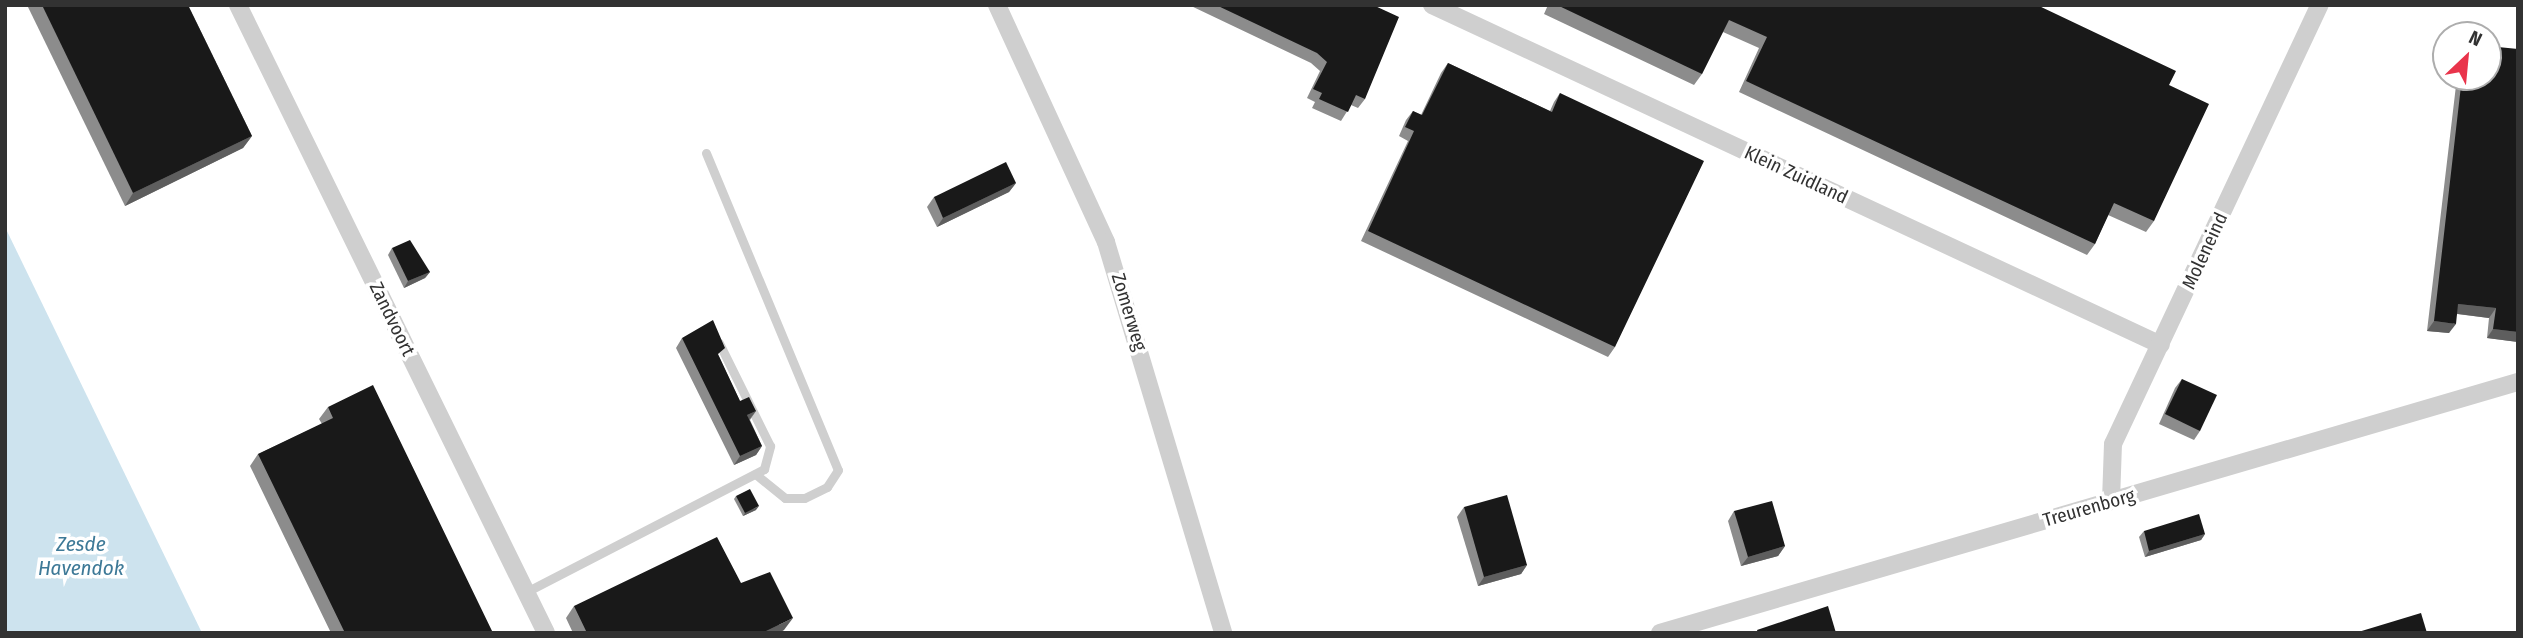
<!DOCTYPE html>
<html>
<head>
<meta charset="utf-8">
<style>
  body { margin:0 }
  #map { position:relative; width:2523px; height:638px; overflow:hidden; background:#fff; font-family:"Fira Sans Condensed",sans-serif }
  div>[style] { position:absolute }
  .water>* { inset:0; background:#cde3ee }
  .lane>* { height:9px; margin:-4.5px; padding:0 4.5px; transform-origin:4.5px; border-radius:4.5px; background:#cfcfcf }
  .street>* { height:18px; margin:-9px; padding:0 9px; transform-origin:9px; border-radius:9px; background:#cfcfcf }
  .wall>* { inset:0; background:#8c8c8c }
  .shaded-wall>* { inset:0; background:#5e5e5e }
  .building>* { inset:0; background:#191919 }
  span { translate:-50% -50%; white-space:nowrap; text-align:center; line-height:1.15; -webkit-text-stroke:7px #fff; paint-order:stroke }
  .street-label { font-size:19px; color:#323232 }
  .water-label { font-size:21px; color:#3d7997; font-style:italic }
  .frame { position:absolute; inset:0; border:7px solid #323232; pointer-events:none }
  .north { position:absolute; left:2432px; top:21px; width:70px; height:70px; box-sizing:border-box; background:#fff; border:2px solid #adadad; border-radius:50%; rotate:26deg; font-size:19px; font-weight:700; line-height:28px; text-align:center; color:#323232 }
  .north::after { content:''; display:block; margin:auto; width:24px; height:32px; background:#e9344b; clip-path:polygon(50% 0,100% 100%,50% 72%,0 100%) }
</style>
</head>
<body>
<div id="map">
  <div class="water">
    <i style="clip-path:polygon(5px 227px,202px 633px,5px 633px)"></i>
  </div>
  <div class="lane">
    <i style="left:706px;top:153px;width:343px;rotate:67.4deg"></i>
    <i style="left:838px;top:470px;width:20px;rotate:123deg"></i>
    <i style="left:827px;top:487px;width:25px;rotate:154deg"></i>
    <i style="left:804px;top:498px;width:19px;rotate:180deg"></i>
    <i style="left:785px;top:498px;width:38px;rotate:-141deg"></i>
    <i style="left:526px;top:592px;width:268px;rotate:-27.3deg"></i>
    <i style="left:764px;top:469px;width:24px;rotate:-75deg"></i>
    <i style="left:770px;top:446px;width:115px;rotate:-116.3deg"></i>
  </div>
  <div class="street">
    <i style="left:238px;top:5px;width:699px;rotate:63.87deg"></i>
    <i style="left:997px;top:5px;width:261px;rotate:65.3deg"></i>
    <i style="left:1106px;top:242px;width:408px;rotate:73.3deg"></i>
    <i style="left:1432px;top:5px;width:804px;rotate:25deg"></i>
    <i style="left:2111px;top:501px;width:57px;rotate:-88deg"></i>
    <i style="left:2113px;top:444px;width:485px;rotate:-64.8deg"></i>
    <i style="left:1660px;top:633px;width:894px;rotate:-16.31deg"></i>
  </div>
  <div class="wall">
    <i style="clip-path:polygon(27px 5px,188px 5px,252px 136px,243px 148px,125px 206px)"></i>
    <i style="clip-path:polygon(1189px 5px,1373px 5px,1365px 99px,1358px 108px,1351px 105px,1341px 121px,1312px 108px,1315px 102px,1307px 98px,1320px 71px,1311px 63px)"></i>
    <i style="clip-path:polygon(1548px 5px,2037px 5px,2169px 85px,2154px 221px,2146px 232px,2108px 215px,2095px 244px,2087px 255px,1739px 92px,1759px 48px,1723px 32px,1702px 74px,1694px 85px,1544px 14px)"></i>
    <i style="clip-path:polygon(2518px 49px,2518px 342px,2487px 338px,2489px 318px,2457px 314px,2449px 333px,2427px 331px,2457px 77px,2488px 77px)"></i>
    <i style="clip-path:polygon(1448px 63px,1550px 111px,1554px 102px,1560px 93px,1615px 347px,1608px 357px,1361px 241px,1408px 141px,1399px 136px,1406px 120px,1413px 111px,1421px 115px,1441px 73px)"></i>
    <i style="clip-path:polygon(1016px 183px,1009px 192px,937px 227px,927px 207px,934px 197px)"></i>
    <i style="clip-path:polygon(392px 248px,430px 272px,425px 278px,404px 288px,388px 255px)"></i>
    <i style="clip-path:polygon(682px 338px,719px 357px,740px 401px,756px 411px,750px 420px,762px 446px,756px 455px,734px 465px,676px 348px)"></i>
    <i style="clip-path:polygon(2182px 379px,2200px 431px,2194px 440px,2159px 424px,2175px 388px)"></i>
    <i style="clip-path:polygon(328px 407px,493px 633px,331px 633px,250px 466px,258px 454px,322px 424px,319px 419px)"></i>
    <i style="clip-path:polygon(736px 496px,756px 510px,743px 516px,734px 499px)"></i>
    <i style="clip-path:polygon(1464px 507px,1527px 565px,1521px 574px,1478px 586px,1457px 517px)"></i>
    <i style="clip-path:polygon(1734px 511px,1785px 546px,1778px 556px,1741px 566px,1728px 521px)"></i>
    <i style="clip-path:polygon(2144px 531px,2205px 534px,2201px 540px,2145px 557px,2139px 537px)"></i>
    <i style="clip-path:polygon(741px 583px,784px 630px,778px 633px,573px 633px,566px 618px,574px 606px)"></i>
  </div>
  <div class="shaded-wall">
    <i style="clip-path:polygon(252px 136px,243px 148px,125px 206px,133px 193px)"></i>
    <i style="clip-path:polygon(1016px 183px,1009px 192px,937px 227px,943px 218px)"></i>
    <i style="clip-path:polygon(430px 272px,425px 278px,404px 288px,408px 281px)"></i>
    <i style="clip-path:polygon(2458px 304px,2496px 308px,2489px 318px,2451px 313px)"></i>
    <i style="clip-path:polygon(2434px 321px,2456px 324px,2449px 333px,2427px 331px)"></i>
    <i style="clip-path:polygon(2493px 329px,2518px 332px,2518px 342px,2487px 338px)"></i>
    <i style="clip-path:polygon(756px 411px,749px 420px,747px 415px)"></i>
    <i style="clip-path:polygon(762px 446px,756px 455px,734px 465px,740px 456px)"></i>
    <i style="clip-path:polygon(759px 506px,756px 510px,743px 516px,745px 513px)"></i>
    <i style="clip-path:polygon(2205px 534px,2201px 540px,2145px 557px,2149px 551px)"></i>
    <i style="clip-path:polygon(1785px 546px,1778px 556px,1741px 566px,1748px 557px)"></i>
    <i style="clip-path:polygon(1527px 565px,1521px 574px,1478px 586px,1484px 577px)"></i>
    <i style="clip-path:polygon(793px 618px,784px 630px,778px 633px,762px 633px)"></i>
  </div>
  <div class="building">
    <i style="clip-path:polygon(42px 5px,188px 5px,252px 136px,133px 193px)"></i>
    <i style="clip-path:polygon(1216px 5px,1373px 5px,1399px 17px,1365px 99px,1356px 95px,1348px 112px,1319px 99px,1322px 93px,1313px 89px,1327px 62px,1317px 53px)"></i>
    <i style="clip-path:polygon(1557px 5px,2037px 5px,2176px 71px,2169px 85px,2209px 104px,2154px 221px,2114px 203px,2095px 244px,1746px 81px,1767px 37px,1729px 20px,1702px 74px)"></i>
    <i style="clip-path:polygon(2488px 46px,2518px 49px,2518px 332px,2493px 329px,2496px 308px,2458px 304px,2456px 324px,2434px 321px,2462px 77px,2488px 77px)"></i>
    <i style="clip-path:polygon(1448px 63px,1552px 112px,1560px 93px,1704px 161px,1615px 347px,1368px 231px,1414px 131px,1405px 127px,1413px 111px,1422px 115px)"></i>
    <i style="clip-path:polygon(1006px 162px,1016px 183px,943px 218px,934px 197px)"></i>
    <i style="clip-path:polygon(410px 240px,430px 272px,408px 281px,392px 248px)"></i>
    <i style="clip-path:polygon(713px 320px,725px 348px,718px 354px,740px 401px,749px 397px,756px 411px,747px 415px,762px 446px,740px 456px,682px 338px)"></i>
    <i style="clip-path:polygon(2182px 379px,2217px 395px,2200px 431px,2165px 414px)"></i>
    <i style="clip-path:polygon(373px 385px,493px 633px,345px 633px,258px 454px,333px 418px,328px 407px)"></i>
    <i style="clip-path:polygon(750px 489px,759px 506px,745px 513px,736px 496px)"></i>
    <i style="clip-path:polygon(1507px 495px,1527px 565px,1484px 577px,1464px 507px)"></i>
    <i style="clip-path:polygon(1772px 501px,1785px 546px,1748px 557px,1734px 511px)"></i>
    <i style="clip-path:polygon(2199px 514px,2205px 534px,2149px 551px,2144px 531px)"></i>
    <i style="clip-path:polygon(717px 537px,741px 583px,770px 572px,793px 618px,762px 633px,587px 633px,574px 606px)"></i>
    <i style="clip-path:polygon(1828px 606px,1836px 633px,1758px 633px,1757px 630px)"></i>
    <i style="clip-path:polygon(2421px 613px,2427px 633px,2355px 633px)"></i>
  </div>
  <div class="street-label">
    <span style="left:1796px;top:175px;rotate:25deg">Klein Zuidland</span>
    <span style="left:2205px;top:251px;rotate:-65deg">Moleneind</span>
    <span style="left:1129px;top:312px;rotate:73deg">Zomerweg</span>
    <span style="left:392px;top:319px;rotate:64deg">Zandvoort</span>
    <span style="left:2089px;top:508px;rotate:-16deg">Treurenborg</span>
  </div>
  <div class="water-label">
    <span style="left:81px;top:556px">Zesde<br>Havendok</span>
  </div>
  <div class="frame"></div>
  <div class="north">N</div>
</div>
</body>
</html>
